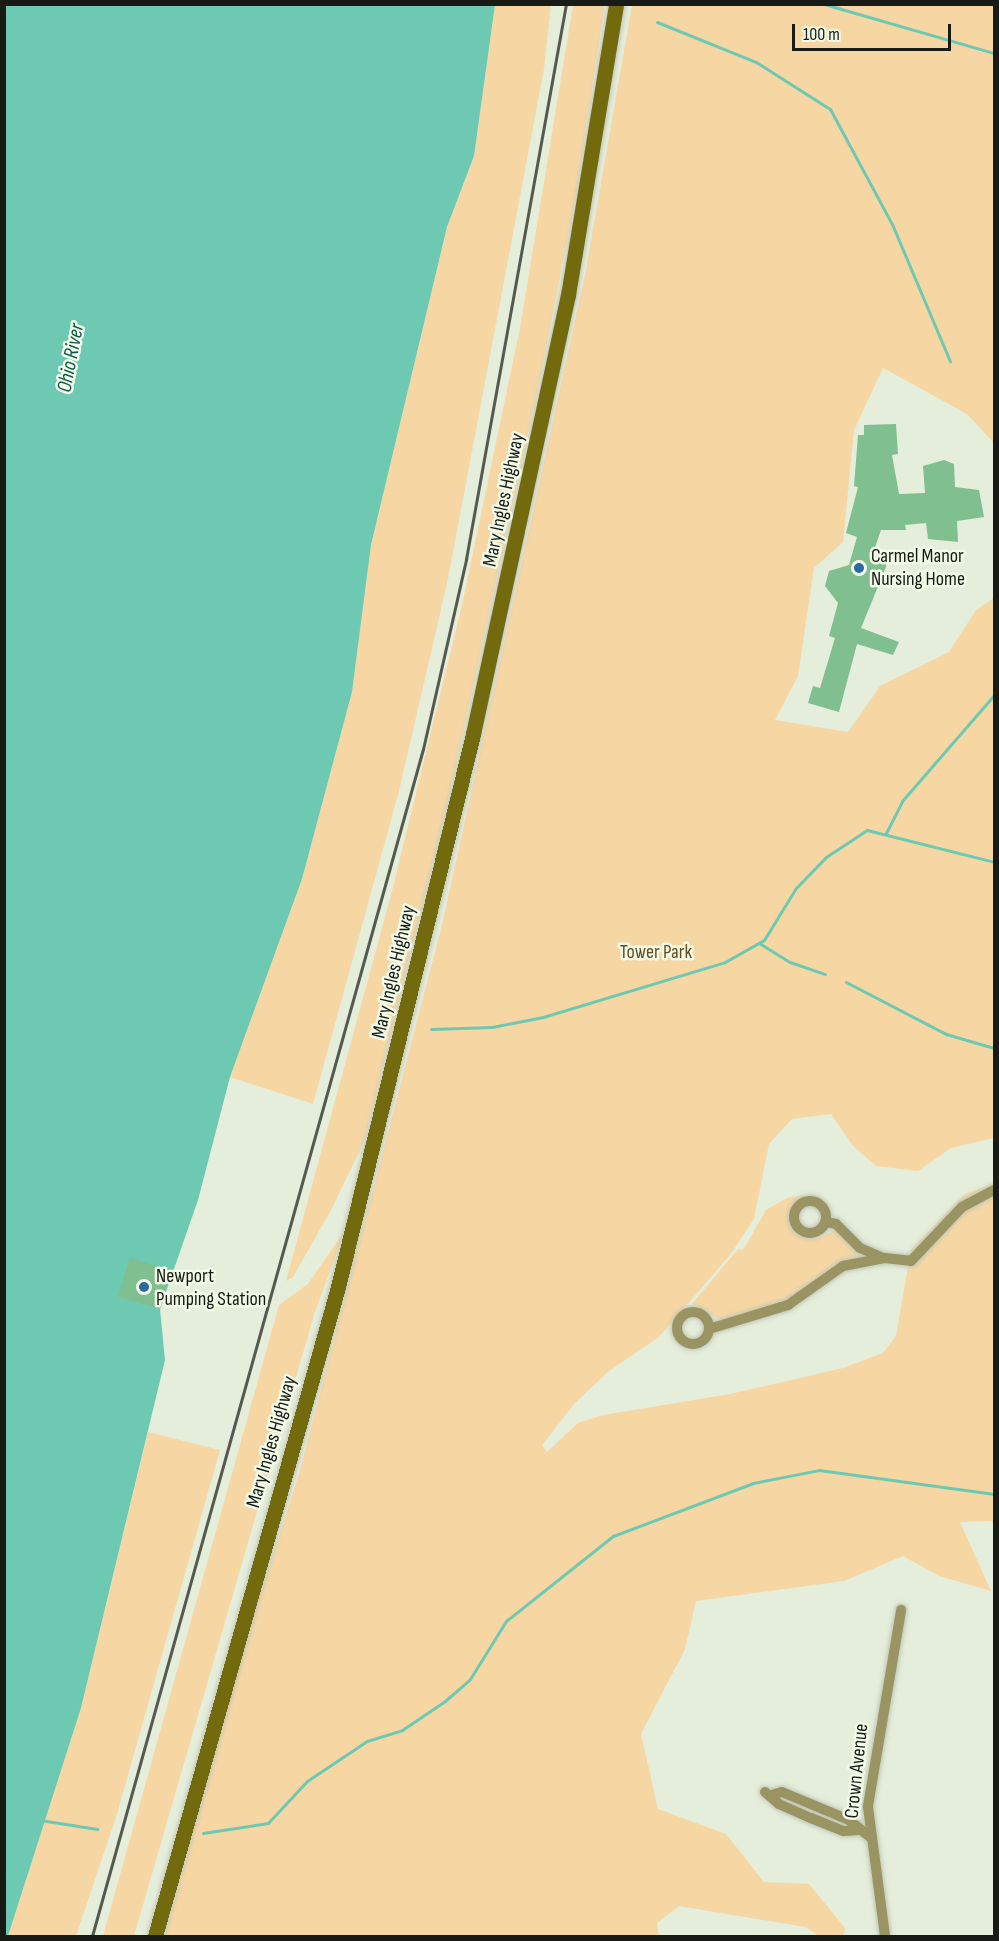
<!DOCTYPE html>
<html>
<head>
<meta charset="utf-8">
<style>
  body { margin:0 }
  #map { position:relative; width:999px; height:1941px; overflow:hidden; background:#e5eddb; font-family:"Sofia Sans Condensed",sans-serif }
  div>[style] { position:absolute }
  .green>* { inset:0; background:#f6d7a4 }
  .water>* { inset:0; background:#6ec9b2 }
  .stream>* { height:3px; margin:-1.5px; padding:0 1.5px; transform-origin:1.5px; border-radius:1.5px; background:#6ec9b2 }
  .building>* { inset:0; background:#80bf8f }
  .roads { filter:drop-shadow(0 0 2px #c0c7b7) drop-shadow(0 0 2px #c0c7b7) }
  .street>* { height:10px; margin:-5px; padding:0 5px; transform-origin:5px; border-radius:5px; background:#999462 }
  .street>.ring { margin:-5px; padding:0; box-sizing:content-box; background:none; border:10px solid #999462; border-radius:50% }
  .secondary>* { height:15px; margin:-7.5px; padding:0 7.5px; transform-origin:7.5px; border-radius:7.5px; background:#736a0d }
  .rail>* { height:3px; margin:-1.5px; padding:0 1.5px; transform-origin:1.5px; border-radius:1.5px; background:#555a50 }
  .dots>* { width:16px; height:16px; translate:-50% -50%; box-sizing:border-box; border:3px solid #f2fae8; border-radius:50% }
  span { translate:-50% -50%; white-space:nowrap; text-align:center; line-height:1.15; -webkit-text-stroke:5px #f2fae8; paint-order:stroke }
  .street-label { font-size:20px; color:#181b15 }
  .poi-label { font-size:20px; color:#181b15 }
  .left { translate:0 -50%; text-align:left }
  .park-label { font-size:20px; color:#684d1c }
  .water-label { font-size:21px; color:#0d5a4b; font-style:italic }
  .frame { position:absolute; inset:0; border:6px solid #181b15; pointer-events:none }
  .scale { position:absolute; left:792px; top:24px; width:159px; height:27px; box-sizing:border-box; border:3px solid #181b15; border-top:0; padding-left:8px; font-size:18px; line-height:21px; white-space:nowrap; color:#181b15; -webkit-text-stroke:4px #f2fae8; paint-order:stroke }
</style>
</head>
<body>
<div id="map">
  <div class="green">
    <i style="clip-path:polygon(495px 5px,551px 5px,544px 69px,448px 579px,399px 791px,313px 1104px,230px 1077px,302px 879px,352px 692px,371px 545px,447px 227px,474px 156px)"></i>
    <i style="clip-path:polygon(573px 5px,605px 5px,575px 200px,541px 374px,453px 779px,364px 1142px,331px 1210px,293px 1277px,286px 1281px,391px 895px,462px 605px,520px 328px)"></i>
    <i style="clip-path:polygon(632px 5px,994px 5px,994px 443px,967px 414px,883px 368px,854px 430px,843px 542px,814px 568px,798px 676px,775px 720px,848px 732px,880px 686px,949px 652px,976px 610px,994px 598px,994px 1138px,951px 1148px,918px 1171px,876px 1166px,853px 1146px,831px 1114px,792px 1119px,769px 1144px,754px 1219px,730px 1255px,659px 1337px,609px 1371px,575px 1403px,542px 1445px,547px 1452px,578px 1423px,603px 1415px,730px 1394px,843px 1368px,883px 1353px,896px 1336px,911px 1250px,965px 1194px,994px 1184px,994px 1521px,960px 1522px,991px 1591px,939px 1576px,903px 1556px,844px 1581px,696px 1601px,685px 1649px,641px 1734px,658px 1809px,726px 1834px,764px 1882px,809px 1884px,845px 1928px,843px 1936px,819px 1936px,805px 1927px,679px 1906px,657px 1923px,659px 1936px,165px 1936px,243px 1649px,299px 1474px,442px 925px,585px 275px)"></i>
    <i style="clip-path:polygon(806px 1196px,789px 1214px,790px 1227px,797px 1235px,816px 1239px,836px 1230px,862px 1256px,835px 1265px,801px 1293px,738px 1317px,723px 1321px,692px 1304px,738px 1249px,743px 1250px,766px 1210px,789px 1197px)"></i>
    <i style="clip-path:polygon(345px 1230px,314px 1315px,134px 1936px,103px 1936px,279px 1305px,308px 1284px)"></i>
    <i style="clip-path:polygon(148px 1432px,220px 1450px,117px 1814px,76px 1936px,8px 1936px,81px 1708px)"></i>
  </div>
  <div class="water">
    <i style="clip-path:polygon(5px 5px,495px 5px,474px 156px,447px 227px,371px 545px,352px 692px,302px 879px,230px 1077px,198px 1200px,160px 1309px,165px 1360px,81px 1708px,8px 1936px,5px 1936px)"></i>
  </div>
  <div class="stream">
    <i style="left:824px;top:4px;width:177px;rotate:16.1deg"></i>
    <i style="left:657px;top:22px;width:107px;rotate:22deg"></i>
    <i style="left:756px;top:62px;width:88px;rotate:32.4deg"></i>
    <i style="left:830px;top:109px;width:131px;rotate:61.7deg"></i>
    <i style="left:892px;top:224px;width:149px;rotate:67.1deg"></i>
    <i style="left:886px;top:833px;width:36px;rotate:-63deg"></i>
    <i style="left:902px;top:801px;width:140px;rotate:-49deg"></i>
    <i style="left:759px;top:943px;width:36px;rotate:32deg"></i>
    <i style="left:790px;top:962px;width:37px;rotate:19deg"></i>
    <i style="left:846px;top:982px;width:113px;rotate:27.5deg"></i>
    <i style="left:946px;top:1034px;width:50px;rotate:16.3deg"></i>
    <i style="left:431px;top:1029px;width:61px;rotate:-1.9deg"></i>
    <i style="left:492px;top:1027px;width:52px;rotate:-11.1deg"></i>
    <i style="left:543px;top:1017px;width:190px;rotate:-16.8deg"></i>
    <i style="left:725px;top:962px;width:45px;rotate:-29.4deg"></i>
    <i style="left:764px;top:940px;width:61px;rotate:-58.4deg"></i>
    <i style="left:796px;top:888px;width:43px;rotate:-45.9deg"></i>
    <i style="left:826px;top:857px;width:49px;rotate:-33.4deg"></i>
    <i style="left:867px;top:830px;width:131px;rotate:14.1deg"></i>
    <i style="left:40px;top:1820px;width:58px;rotate:9deg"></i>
    <i style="left:203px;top:1833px;width:66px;rotate:-8.7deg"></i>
    <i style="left:268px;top:1823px;width:57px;rotate:-47.1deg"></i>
    <i style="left:307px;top:1781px;width:72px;rotate:-33.7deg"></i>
    <i style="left:367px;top:1741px;width:37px;rotate:-17deg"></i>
    <i style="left:402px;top:1730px;width:52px;rotate:-34deg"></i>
    <i style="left:445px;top:1701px;width:33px;rotate:-41deg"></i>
    <i style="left:470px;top:1679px;width:68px;rotate:-58.2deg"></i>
    <i style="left:506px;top:1621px;width:137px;rotate:-38.5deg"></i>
    <i style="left:613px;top:1536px;width:150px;rotate:-20.7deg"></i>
    <i style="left:753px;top:1483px;width:67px;rotate:-11.1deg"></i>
    <i style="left:819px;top:1470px;width:177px;rotate:7.8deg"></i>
  </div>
  <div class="building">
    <i style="clip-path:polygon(896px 424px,898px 454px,892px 455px,899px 494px,925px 493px,923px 466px,944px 460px,954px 464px,955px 487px,979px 490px,984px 517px,957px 521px,958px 542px,928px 539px,926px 523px,905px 525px,906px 530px,881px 530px,874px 550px,885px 554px,886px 567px,861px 628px,899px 642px,893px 655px,857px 644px,839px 712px,808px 703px,813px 686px,820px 688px,835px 638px,829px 636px,838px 603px,825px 586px,829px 571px,849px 565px,857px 537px,846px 533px,858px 487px,854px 486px,858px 435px,864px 435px,864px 425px)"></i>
    <i style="clip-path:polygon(130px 1258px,171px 1270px,160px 1309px,118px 1297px)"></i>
  </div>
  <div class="roads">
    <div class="street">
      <i class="ring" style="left:794px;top:1201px;width:22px;height:22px"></i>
      <i style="left:826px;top:1222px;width:10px;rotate:11deg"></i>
      <i style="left:836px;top:1224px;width:34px;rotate:45deg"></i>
      <i style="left:860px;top:1248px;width:23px;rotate:23deg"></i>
      <i class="ring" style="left:677px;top:1312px;width:22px;height:22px"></i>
      <i style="left:709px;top:1329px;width:83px;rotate:-16.9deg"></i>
      <i style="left:788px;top:1305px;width:67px;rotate:-35.3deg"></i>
      <i style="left:843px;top:1266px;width:42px;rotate:-11deg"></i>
      <i style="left:884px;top:1258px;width:27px;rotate:6deg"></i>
      <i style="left:911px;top:1261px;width:74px;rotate:-46.6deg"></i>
      <i style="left:962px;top:1207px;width:36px;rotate:-28deg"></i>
      <i style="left:765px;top:1792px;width:18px;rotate:41deg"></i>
      <i style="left:779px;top:1804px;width:35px;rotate:24deg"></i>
      <i style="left:811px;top:1818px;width:35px;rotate:22deg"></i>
      <i style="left:844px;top:1831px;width:14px;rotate:-4deg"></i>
      <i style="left:772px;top:1795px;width:10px;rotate:-17deg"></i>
      <i style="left:782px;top:1792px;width:73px;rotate:22.7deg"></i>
      <i style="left:849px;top:1820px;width:26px;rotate:39deg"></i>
      <i style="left:885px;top:1936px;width:131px;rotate:-97.5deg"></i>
      <i style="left:868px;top:1806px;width:199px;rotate:-80.4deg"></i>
    </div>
    <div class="secondary">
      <i style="left:155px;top:1936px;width:674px;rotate:-74.25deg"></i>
      <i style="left:338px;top:1287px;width:569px;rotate:-76.28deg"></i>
      <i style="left:473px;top:734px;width:449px;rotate:-77.8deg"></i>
      <i style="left:568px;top:295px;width:295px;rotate:-80.6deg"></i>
    </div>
  </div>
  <div class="rail">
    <i style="left:92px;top:1936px;width:1232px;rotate:-74.42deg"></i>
    <i style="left:423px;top:749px;width:195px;rotate:-77.2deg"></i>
    <i style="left:466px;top:559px;width:564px;rotate:-79.79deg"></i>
  </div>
  <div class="dots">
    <i style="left:859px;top:568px;background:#2a6aa0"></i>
    <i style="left:144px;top:1287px;background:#2a6aa0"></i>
  </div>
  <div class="street-label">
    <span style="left:504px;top:500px;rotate:-78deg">Mary Ingles Highway</span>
    <span style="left:394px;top:972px;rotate:-77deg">Mary Ingles Highway</span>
    <span style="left:272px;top:1442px;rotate:-74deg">Mary Ingles Highway</span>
    <span style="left:857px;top:1771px;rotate:-84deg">Crown Avenue</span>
  </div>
  <div class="poi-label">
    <span class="left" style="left:871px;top:568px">Carmel Manor<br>Nursing Home</span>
    <span class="left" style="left:156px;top:1288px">Newport<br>Pumping Station</span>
  </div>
  <div class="park-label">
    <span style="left:656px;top:952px">Tower Park</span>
  </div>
  <div class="water-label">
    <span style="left:71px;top:358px;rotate:-79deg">Ohio River</span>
  </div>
  <div class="frame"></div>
  <div class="scale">100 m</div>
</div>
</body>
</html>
